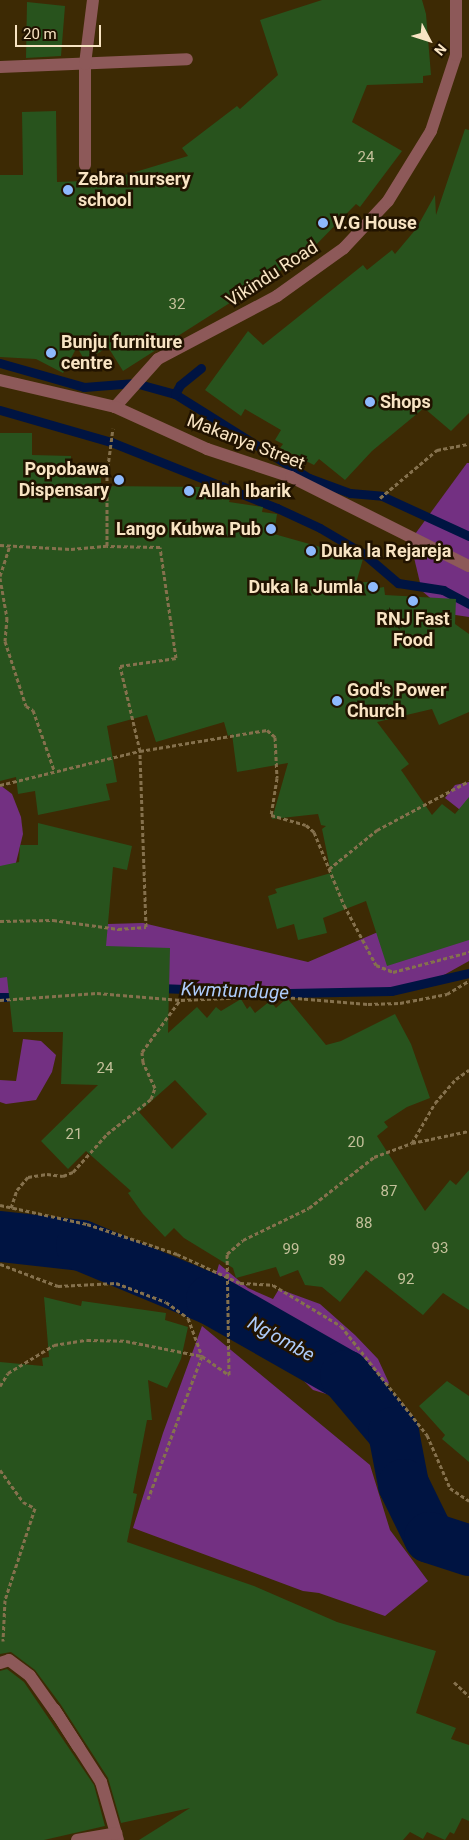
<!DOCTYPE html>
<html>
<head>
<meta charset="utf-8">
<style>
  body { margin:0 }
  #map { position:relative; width:469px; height:1840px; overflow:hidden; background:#3d2a04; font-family:Roboto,sans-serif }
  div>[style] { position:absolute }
  .green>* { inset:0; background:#733082 }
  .stream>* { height:9px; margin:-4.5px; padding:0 4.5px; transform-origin:4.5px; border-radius:4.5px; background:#001442 }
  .river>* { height:51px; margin:-25.5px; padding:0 25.5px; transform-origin:25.5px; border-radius:25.5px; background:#001442 }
  .building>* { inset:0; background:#28531d }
  .path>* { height:3px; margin-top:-1.5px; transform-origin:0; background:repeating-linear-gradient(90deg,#85714d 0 4px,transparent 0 6.5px) }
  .service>* { height:12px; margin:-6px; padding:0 6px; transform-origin:6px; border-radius:6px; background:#8d5959 }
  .minor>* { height:12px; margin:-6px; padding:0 6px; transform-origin:6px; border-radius:6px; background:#8d5959 }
  .tertiary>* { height:12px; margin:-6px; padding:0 6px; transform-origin:6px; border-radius:6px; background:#8d5959 }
  .dots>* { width:14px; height:14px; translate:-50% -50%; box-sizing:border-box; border:2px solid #211300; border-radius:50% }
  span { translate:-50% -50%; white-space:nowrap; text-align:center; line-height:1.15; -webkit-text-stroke:5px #211300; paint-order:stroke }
  .number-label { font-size:15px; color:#c4c09a }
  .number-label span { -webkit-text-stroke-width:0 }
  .poi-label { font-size:18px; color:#f8e4c3; font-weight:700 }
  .left { translate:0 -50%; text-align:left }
  .right { translate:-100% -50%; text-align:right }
  .street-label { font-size:18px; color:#f8e4c3 }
  .water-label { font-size:19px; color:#aeccfb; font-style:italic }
  .north { position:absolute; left:404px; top:15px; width:50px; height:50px; -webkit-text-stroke:4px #211300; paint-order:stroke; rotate:130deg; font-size:14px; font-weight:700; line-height:20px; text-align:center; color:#f8e4c3 }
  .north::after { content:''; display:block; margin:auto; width:18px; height:22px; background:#f8e4c3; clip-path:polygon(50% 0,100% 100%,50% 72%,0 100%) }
  .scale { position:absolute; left:15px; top:25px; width:86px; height:22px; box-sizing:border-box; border:2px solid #f8e4c3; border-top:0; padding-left:6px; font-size:15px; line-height:18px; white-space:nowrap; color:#f8e4c3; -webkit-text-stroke:4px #211300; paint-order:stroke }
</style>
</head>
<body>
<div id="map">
  <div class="green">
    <i style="clip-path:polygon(467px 463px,469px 463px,469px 617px,449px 614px,422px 591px,410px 541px)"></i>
    <i style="clip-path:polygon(469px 782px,469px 817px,445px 798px,455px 785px)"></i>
    <i style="clip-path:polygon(0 785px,12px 794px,21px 817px,23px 834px,13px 875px,0 875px)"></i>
    <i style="clip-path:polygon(469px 893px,469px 961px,417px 990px,0 995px,0 927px,143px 923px,308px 962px)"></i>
    <i style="clip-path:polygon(23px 1039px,41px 1041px,56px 1055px,52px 1072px,36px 1100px,6px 1104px,0 1102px,0 1080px,16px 1081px)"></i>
    <i style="clip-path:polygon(219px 1264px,248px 1288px,273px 1299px,279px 1289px,320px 1304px,355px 1335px,378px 1359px,389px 1383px,370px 1407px,313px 1390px,284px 1361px,294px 1351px,252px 1335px,206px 1309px)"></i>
    <i style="clip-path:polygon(202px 1326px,370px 1465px,390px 1530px,428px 1581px,385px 1616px,319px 1593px,303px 1591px,133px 1528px,163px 1433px)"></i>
  </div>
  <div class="stream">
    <i style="left:0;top:363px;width:87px;rotate:15.9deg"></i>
    <i style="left:84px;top:387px;width:51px;rotate:-4.5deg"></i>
    <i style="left:135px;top:383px;width:41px;rotate:15.4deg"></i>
    <i style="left:175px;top:394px;width:158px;rotate:32.1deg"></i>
    <i style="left:309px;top:478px;width:44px;rotate:20.1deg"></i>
    <i style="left:350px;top:493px;width:32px;rotate:5deg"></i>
    <i style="left:382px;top:496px;width:96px;rotate:24.7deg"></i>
    <i style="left:175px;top:394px;width:10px;rotate:-61deg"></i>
    <i style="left:180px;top:385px;width:27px;rotate:-39deg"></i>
    <i style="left:0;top:410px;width:116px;rotate:16.1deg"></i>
    <i style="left:111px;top:442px;width:179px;rotate:21.7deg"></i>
    <i style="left:277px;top:508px;width:47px;rotate:24.9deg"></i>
    <i style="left:320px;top:528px;width:51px;rotate:30.6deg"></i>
    <i style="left:364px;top:554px;width:45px;rotate:40.5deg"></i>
    <i style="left:398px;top:583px;width:46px;rotate:8.8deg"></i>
    <i style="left:443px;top:590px;width:30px;rotate:28deg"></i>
    <i style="left:159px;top:988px;width:130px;rotate:2.2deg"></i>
    <i style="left:289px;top:993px;width:102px;rotate:-1.1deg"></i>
    <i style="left:391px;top:991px;width:80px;rotate:-13deg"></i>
    <i style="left:0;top:997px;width:21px"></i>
  </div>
  <div class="river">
    <i style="left:0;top:1236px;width:81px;rotate:6.3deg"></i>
    <i style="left:81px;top:1245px;width:141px;rotate:22.6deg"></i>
    <i style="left:211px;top:1299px;width:154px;rotate:29.6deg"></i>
    <i style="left:345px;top:1375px;width:75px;rotate:49.9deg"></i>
    <i style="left:393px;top:1432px;width:53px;rotate:79.1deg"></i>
    <i style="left:403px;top:1484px;width:59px;rotate:63.9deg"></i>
    <i style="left:429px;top:1537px;width:42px;rotate:18deg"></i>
  </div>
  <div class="building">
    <i style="clip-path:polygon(322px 0,422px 0,426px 14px,431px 75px,423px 76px,423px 83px,367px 85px,352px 122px,402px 151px,360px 207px,356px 204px,308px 253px,123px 371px,108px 347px,85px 361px,77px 347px,63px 373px,36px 359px,0 357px,0 175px,23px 175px,22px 112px,56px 111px,57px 182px,109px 180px,188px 156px,182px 148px,237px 106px,240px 109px,278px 75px,260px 20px)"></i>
    <i style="clip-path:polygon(27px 2px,65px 6px,61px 56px,26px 58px)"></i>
    <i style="clip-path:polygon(465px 129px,469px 130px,469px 413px,451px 431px,424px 408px,372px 451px,345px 480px,319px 459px,314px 465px,280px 448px,283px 444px,275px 440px,281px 430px,245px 409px,241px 416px,205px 390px,248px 331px,263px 345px,363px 265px,367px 270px,392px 250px,395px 254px,416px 229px,435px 195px,436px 215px)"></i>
    <i style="clip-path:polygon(0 433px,32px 433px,32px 455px,71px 456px,70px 477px,101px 478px,101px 486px,206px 487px,231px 496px,229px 502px,263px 507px,262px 512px,277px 514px,274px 534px,363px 559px,356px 583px,377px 581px,378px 588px,384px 587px,385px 595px,456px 599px,455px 624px,469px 634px,469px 712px,439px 725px,432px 709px,377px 722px,409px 764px,401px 770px,432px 815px,442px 804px,455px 814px,469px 797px,469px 940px,387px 966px,366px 901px,323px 918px,327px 933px,298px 940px,294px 924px,277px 929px,268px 896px,277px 893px,275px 889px,331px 873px,322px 829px,326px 826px,321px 825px,318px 814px,272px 819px,288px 763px,237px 772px,232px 734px,228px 736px,224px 722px,156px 742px,147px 715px,107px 726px,117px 782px,106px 784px,110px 800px,38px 815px,35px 791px,18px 794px,16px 777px,0 781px)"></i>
    <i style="clip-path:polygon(evenodd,38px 823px,132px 846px,127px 870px,113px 867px,106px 946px,170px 948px,168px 1033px,197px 1007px,207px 1018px,216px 1007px,221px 1011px,241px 999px,247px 1009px,250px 1006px,255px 1013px,270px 1001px,276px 1008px,287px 998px,326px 1045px,341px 1041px,395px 1014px,411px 1044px,430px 1098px,407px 1107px,384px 1122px,388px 1127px,377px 1136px,425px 1211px,450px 1180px,456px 1185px,469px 1170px,469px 1310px,443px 1293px,423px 1315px,366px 1270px,340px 1302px,322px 1287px,305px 1285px,298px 1270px,280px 1277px,276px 1267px,236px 1278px,233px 1268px,184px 1238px,174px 1228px,165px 1237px,143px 1214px,128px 1193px,131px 1191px,86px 1151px,68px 1169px,41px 1141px,98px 1085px,61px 1084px,63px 1032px,13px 1032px,7px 977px,0 978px,0 866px,19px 862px,20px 845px,38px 845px,38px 823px,175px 1080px,207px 1114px,172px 1149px,139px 1112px,175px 1080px)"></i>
    <i style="clip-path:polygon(44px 1297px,81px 1306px,82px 1301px,166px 1313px,165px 1320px,188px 1327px,181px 1359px,167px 1388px,148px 1380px,152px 1420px,147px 1420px,133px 1493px,137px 1494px,127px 1542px,254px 1586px,337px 1622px,436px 1651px,416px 1713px,456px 1728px,451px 1739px,469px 1745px,469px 1821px,462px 1818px,454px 1834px,450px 1832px,445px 1840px,427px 1832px,423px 1839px,410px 1832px,403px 1840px,139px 1840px,190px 1808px,121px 1823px,108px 1778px,61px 1705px,35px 1670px,11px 1652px,0 1654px,0 1362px,43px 1366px,42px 1358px,49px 1357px)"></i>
    <i style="clip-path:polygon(447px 1381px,469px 1396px,469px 1462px,442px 1439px,445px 1435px,419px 1406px)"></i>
    <i style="clip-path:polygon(7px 1669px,24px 1682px,94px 1785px,105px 1826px,44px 1840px,0 1840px,0 1671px)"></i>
  </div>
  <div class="path">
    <i style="left:380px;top:498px;width:75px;rotate:-40.1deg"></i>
    <i style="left:437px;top:450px;width:33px;rotate:-11deg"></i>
    <i style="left:0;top:545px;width:71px;rotate:3.2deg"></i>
    <i style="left:71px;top:549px;width:36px;rotate:-5deg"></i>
    <i style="left:0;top:576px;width:32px;rotate:-72deg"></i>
    <i style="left:0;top:578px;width:41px;rotate:80.1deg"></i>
    <i style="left:7px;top:618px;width:23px;rotate:95deg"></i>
    <i style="left:5px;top:641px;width:68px;rotate:72.1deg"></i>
    <i style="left:26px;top:706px;width:8px;rotate:30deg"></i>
    <i style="left:33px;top:710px;width:64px;rotate:70.7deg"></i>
    <i style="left:0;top:785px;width:144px;rotate:-13.7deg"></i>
    <i style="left:140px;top:751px;width:87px;rotate:-103.2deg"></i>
    <i style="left:120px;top:666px;width:57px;rotate:-8.1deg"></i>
    <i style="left:176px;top:658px;width:112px;rotate:-98.2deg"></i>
    <i style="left:160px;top:547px;width:53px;rotate:-178.9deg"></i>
    <i style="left:107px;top:546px;width:72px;rotate:-90deg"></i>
    <i style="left:107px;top:474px;width:46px;rotate:-82.6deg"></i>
    <i style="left:329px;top:869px;width:62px;rotate:-39.1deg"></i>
    <i style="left:377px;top:830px;width:104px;rotate:-28deg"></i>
    <i style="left:0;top:921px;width:53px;rotate:-1.1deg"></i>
    <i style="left:53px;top:920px;width:66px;rotate:7.9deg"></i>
    <i style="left:118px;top:929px;width:28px;rotate:-4deg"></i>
    <i style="left:146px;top:927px;width:176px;rotate:-92deg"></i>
    <i style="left:140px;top:751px;width:129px;rotate:-9.4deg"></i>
    <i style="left:267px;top:730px;width:11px;rotate:41deg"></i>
    <i style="left:275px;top:737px;width:41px;rotate:87.2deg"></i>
    <i style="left:277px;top:778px;width:37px;rotate:99deg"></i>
    <i style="left:271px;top:815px;width:36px;rotate:16deg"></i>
    <i style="left:306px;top:825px;width:11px;rotate:41deg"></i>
    <i style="left:314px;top:832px;width:79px;rotate:67.7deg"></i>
    <i style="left:344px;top:905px;width:68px;rotate:61.9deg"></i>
    <i style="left:376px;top:965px;width:18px;rotate:22deg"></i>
    <i style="left:393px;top:972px;width:79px;rotate:-14.7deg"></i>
    <i style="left:0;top:1000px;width:97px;rotate:-4.1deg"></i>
    <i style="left:97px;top:993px;width:84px;rotate:4.8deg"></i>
    <i style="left:181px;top:1000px;width:91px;rotate:-2.5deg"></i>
    <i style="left:272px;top:996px;width:96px;rotate:4.8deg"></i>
    <i style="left:368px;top:1004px;width:32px;rotate:-2deg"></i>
    <i style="left:400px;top:1003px;width:48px;rotate:-10.8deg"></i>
    <i style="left:447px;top:994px;width:26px;rotate:-31deg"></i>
    <i style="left:412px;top:1143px;width:46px;rotate:-60.1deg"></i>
    <i style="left:435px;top:1103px;width:32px;rotate:-49deg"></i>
    <i style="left:456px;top:1079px;width:16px;rotate:-35deg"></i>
    <i style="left:0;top:1205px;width:89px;rotate:12.3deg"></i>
    <i style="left:87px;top:1224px;width:95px;rotate:18.4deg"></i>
    <i style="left:177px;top:1254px;width:69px;rotate:24.7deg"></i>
    <i style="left:240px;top:1283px;width:33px;rotate:3deg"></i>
    <i style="left:273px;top:1285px;width:79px;rotate:31.1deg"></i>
    <i style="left:341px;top:1326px;width:139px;rotate:51.7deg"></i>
    <i style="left:427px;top:1435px;width:58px;rotate:66.5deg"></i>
    <i style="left:450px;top:1488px;width:23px;rotate:34deg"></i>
    <i style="left:11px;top:1208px;width:19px;rotate:-72deg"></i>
    <i style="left:17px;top:1190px;width:17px;rotate:-50deg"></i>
    <i style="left:28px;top:1177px;width:19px;rotate:-9deg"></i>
    <i style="left:47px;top:1174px;width:16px;rotate:7deg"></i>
    <i style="left:63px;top:1176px;width:11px;rotate:-22deg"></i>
    <i style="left:73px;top:1172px;width:51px;rotate:-48.2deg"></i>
    <i style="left:107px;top:1134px;width:56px;rotate:-38.5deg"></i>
    <i style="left:151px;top:1099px;width:12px;rotate:-70deg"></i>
    <i style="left:155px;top:1088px;width:29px;rotate:-115deg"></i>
    <i style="left:143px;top:1062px;width:10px;rotate:-96deg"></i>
    <i style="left:142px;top:1052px;width:64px;rotate:-53.8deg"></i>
    <i style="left:0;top:1264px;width:62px;rotate:20.8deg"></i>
    <i style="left:58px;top:1286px;width:58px;rotate:-3deg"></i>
    <i style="left:116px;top:1283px;width:53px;rotate:20.8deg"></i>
    <i style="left:166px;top:1302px;width:27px;rotate:36deg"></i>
    <i style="left:188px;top:1318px;width:40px;rotate:69.8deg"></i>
    <i style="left:202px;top:1356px;width:153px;rotate:110.7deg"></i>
    <i style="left:229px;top:1375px;width:121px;rotate:-90.9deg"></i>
    <i style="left:227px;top:1254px;width:21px;rotate:-41deg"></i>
    <i style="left:243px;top:1240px;width:73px;rotate:-25.9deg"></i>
    <i style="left:309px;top:1208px;width:83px;rotate:-38.1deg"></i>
    <i style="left:374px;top:1157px;width:40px;rotate:-20.2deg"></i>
    <i style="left:412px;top:1143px;width:58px;rotate:-11.9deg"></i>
    <i style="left:0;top:1386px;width:15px;rotate:-58deg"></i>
    <i style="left:8px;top:1373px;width:54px;rotate:-31.3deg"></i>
    <i style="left:54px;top:1345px;width:33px;rotate:-9deg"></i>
    <i style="left:87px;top:1340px;width:39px;rotate:1deg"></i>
    <i style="left:126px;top:1341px;width:77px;rotate:11.2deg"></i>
    <i style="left:202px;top:1356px;width:33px;rotate:35deg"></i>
    <i style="left:0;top:1470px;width:39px;rotate:54deg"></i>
    <i style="left:23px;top:1502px;width:13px;rotate:27deg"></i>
    <i style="left:35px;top:1508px;width:97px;rotate:108.1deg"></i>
    <i style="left:5px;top:1600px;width:41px;rotate:92.8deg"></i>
    <i style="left:454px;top:1682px;width:21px;rotate:43deg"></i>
  </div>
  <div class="service">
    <i style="left:0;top:67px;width:187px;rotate:-2.4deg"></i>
    <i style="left:85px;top:165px;width:101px;rotate:-90deg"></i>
    <i style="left:85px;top:64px;width:64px;rotate:-82.9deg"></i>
  </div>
  <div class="minor">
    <i style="left:115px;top:407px;width:64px;rotate:-48.1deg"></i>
    <i style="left:158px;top:359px;width:135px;rotate:-27.9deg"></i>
    <i style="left:277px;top:296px;width:82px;rotate:-35.6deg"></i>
    <i style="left:344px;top:248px;width:64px;rotate:-46.9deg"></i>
    <i style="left:388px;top:201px;width:82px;rotate:-58.4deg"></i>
    <i style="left:431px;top:131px;width:80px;rotate:-71.8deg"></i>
    <i style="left:456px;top:55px;width:55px;rotate:-90deg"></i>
    <i style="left:0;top:1663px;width:9px;rotate:-18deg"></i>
    <i style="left:9px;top:1660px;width:26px;rotate:37deg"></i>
    <i style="left:30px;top:1676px;width:50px;rotate:54.7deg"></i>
    <i style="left:79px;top:1748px;width:46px;rotate:-122.7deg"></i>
    <i style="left:54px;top:1709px;width:87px;rotate:57.2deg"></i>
    <i style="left:101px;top:1782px;width:60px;rotate:73.7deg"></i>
    <i style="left:77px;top:1840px;width:40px;rotate:-10deg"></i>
  </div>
  <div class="tertiary">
    <i style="left:0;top:380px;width:118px;rotate:13.2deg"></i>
    <i style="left:115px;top:407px;width:101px;rotate:24.5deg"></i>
    <i style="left:207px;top:449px;width:89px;rotate:18.4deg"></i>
    <i style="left:291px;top:477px;width:199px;rotate:26.6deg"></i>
  </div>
  <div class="dots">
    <i style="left:68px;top:190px;background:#8eb9fd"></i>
    <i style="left:323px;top:223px;background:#8eb9fd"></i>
    <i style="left:51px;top:353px;background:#8eb9fd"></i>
    <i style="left:370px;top:402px;background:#8eb9fd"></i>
    <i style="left:119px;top:480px;background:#8eb9fd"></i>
    <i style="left:189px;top:491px;background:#8eb9fd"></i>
    <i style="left:271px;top:529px;background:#8eb9fd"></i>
    <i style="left:311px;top:551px;background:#8eb9fd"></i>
    <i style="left:373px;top:587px;background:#8eb9fd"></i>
    <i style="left:413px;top:601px;background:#8eb9fd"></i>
    <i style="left:337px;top:701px;background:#8eb9fd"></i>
  </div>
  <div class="number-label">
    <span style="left:366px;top:158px">24</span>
    <span style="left:177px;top:305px">32</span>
    <span style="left:105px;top:1069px">24</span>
    <span style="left:74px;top:1135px">21</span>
    <span style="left:356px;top:1143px">20</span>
    <span style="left:389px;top:1192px">87</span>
    <span style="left:364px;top:1224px">88</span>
    <span style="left:440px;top:1249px">93</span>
    <span style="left:291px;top:1250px">99</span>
    <span style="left:337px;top:1261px">89</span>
    <span style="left:406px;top:1280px">92</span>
  </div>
  <div class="poi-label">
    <span class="left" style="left:78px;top:190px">Zebra nursery<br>school</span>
    <span class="left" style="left:333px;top:223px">V.G House</span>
    <span class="left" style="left:61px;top:353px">Bunju furniture<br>centre</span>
    <span class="left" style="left:380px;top:402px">Shops</span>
    <span class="right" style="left:109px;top:480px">Popobawa<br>Dispensary</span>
    <span class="left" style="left:199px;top:491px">Allah Ibarik</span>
    <span class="right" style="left:261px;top:529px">Lango Kubwa Pub</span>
    <span class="left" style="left:321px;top:551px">Duka la Rejareja</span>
    <span class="right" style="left:363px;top:587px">Duka la Jumla</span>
    <span style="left:413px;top:630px">RNJ Fast<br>Food</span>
    <span class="left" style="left:347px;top:701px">God's Power<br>Church</span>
  </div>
  <div class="street-label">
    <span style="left:272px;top:274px;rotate:-33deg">Vikindu Road</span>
    <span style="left:246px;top:442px;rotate:21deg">Makanya Street</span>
  </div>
  <div class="water-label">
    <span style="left:235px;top:991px;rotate:2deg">Kwmtunduge</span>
    <span style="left:281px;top:1339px;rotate:29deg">Ng'ombe</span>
  </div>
  <div class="north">N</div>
  <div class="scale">20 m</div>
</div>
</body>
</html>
